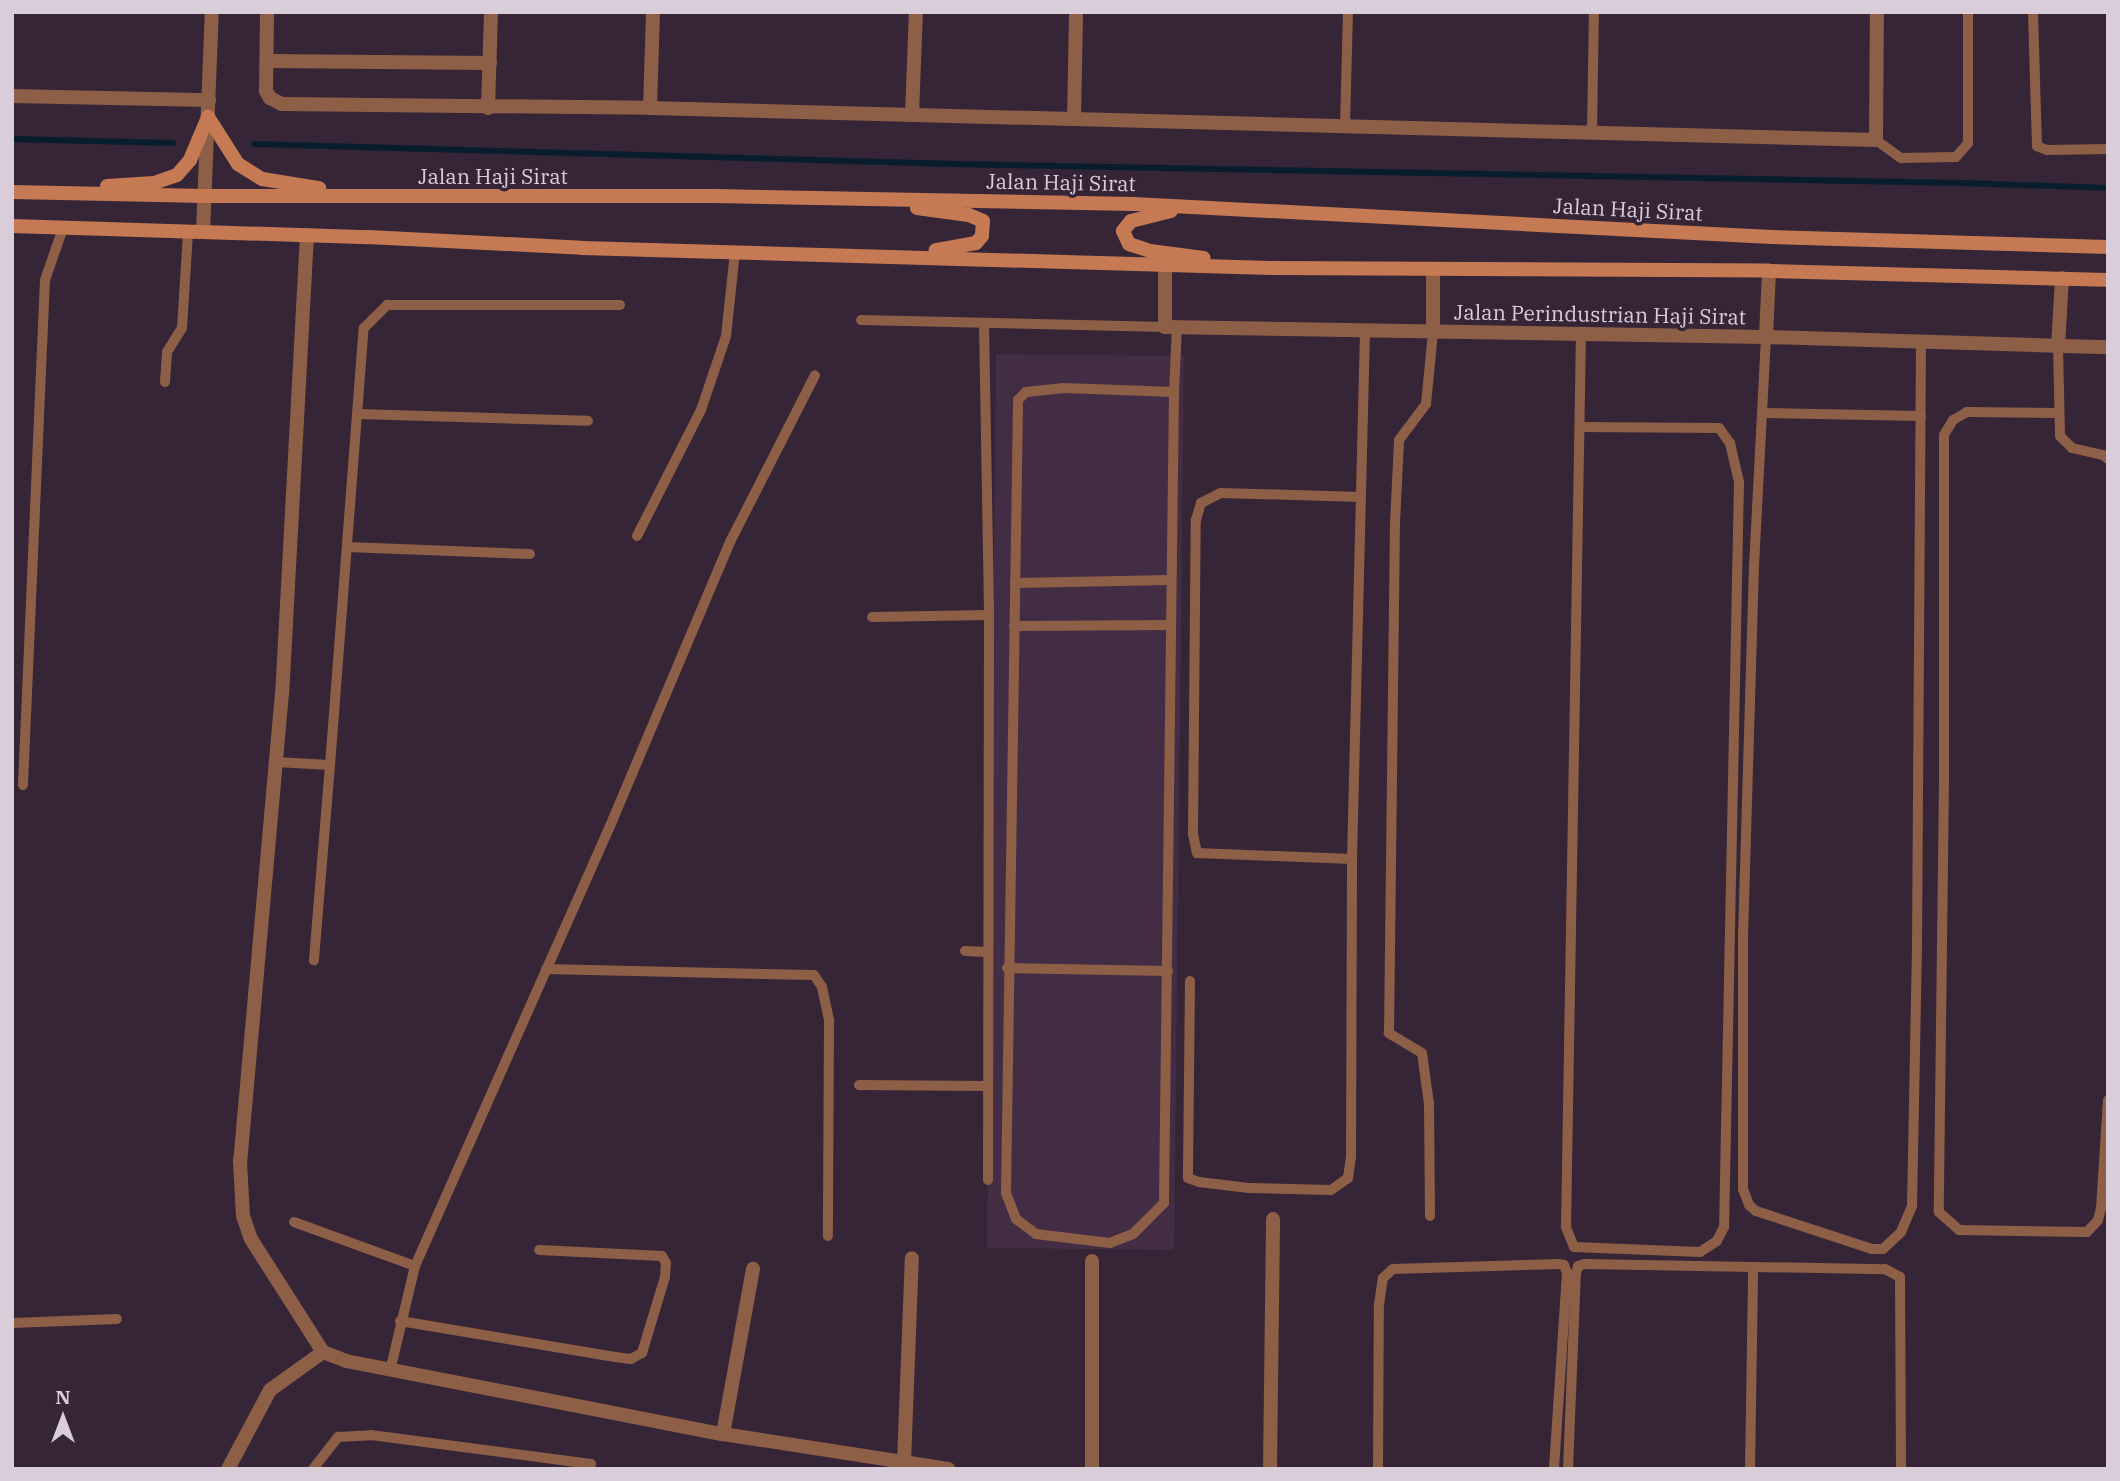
<!DOCTYPE html>
<html>
<head>
<meta charset="utf-8">
<style>
  body { margin:0 }
  #map { position:relative; width:2120px; height:1481px; overflow:hidden; background:#362537; font-family:"IBM Plex Serif",serif }
  div>[style] { position:absolute }
  .built>* { inset:0; background:#432d44 }
  .stream>* { height:6px; margin:-3px; padding:0 3px; transform-origin:3px; border-radius:3px; background:#081e2d }
  .service>* { height:10px; margin:-5px; padding:0 5px; transform-origin:5px; border-radius:5px; background:#8e5f47 }
  .minor>* { height:14px; margin:-7px; padding:0 7px; transform-origin:7px; border-radius:7px; background:#8e5f47 }
  .secondary>* { height:14px; margin:-7px; padding:0 7px; transform-origin:7px; border-radius:7px; background:#c67a53 }
  span { translate:-50% -50%; white-space:nowrap; text-align:center; line-height:1.15; -webkit-text-stroke:7px #362537; paint-order:stroke }
  .street-label { font-size:21px; color:#d9cdd9 }
  .frame { position:absolute; inset:0; border:14px solid #d9cdd9; pointer-events:none }
  .north { position:absolute; left:28px; top:1383px; width:70px; height:70px; -webkit-text-stroke:5px #362537; paint-order:stroke; rotate:0deg; font-size:19px; font-weight:700; line-height:28px; text-align:center; color:#d9cdd9 }
  .north::after { content:''; display:block; margin:auto; width:24px; height:32px; background:#d9cdd9; clip-path:polygon(50% 0,100% 100%,50% 72%,0 100%) }
</style>
</head>
<body>
<div id="map">
  <div class="built">
    <i style="clip-path:polygon(996px 354px,1184px 356px,1174px 1250px,987px 1248px)"></i>
  </div>
  <div class="stream">
    <i style="left:12px;top:139px;width:161px;rotate:1.4deg"></i>
    <i style="left:254px;top:144px;width:701px;rotate:1.63deg"></i>
    <i style="left:955px;top:164px;width:1006px;rotate:1.08deg"></i>
    <i style="left:1961px;top:183px;width:147px;rotate:1.9deg"></i>
  </div>
  <div class="service">
    <i style="left:2033px;top:12px;width:134px;rotate:88.3deg"></i>
    <i style="left:2037px;top:146px;width:11px;rotate:22deg"></i>
    <i style="left:2047px;top:150px;width:61px;rotate:-0.9deg"></i>
    <i style="left:1345px;top:126px;width:114px;rotate:-88.5deg"></i>
    <i style="left:1592px;top:133px;width:121px;rotate:-89.1deg"></i>
    <i style="left:1876px;top:140px;width:31px;rotate:36deg"></i>
    <i style="left:1901px;top:158px;width:55px;rotate:-1deg"></i>
    <i style="left:1956px;top:157px;width:18px;rotate:-49deg"></i>
    <i style="left:1968px;top:143px;width:131px;rotate:-90deg"></i>
    <i style="left:861px;top:320px;width:304px;rotate:1.3deg"></i>
    <i style="left:984px;top:323px;width:292px;rotate:89deg"></i>
    <i style="left:989px;top:615px;width:565px;rotate:90.1deg"></i>
    <i style="left:1766px;top:337px;width:229px;rotate:93deg"></i>
    <i style="left:1754px;top:566px;width:367px;rotate:91.7deg"></i>
    <i style="left:1743px;top:933px;width:256px;rotate:90deg"></i>
    <i style="left:1743px;top:1189px;width:17px;rotate:69deg"></i>
    <i style="left:1749px;top:1205px;width:9px;rotate:41deg"></i>
    <i style="left:1756px;top:1211px;width:122px;rotate:18.1deg"></i>
    <i style="left:1872px;top:1249px;width:11px"></i>
    <i style="left:1883px;top:1249px;width:25px;rotate:-43deg"></i>
    <i style="left:1901px;top:1232px;width:28px;rotate:-67deg"></i>
    <i style="left:1912px;top:1206px;width:261px;rotate:-88.9deg"></i>
    <i style="left:1917px;top:945px;width:603px;rotate:-89.62deg"></i>
    <i style="left:2058px;top:346px;width:90px;rotate:88.7deg"></i>
    <i style="left:2060px;top:436px;width:17px;rotate:45deg"></i>
    <i style="left:2072px;top:448px;width:32px;rotate:13deg"></i>
    <i style="left:2103px;top:455px;width:6px;rotate:39deg"></i>
    <i style="left:165px;top:382px;width:30px;rotate:-86deg"></i>
    <i style="left:167px;top:352px;width:28px;rotate:-58deg"></i>
    <i style="left:182px;top:328px;width:96px;rotate:-86.4deg"></i>
    <i style="left:1064px;top:388px;width:110px;rotate:2.1deg"></i>
    <i style="left:1174px;top:392px;width:811px;rotate:90.71deg"></i>
    <i style="left:1164px;top:1203px;width:44px;rotate:135deg"></i>
    <i style="left:1133px;top:1234px;width:25px;rotate:159deg"></i>
    <i style="left:1110px;top:1243px;width:75px;rotate:-173.1deg"></i>
    <i style="left:1036px;top:1234px;width:25px;rotate:-143deg"></i>
    <i style="left:1016px;top:1219px;width:28px;rotate:-111deg"></i>
    <i style="left:1006px;top:1193px;width:793px;rotate:-89.13deg"></i>
    <i style="left:1018px;top:400px;width:11px;rotate:-45deg"></i>
    <i style="left:1026px;top:392px;width:38px;rotate:-6deg"></i>
    <i style="left:1174px;top:392px;width:65px;rotate:-87.4deg"></i>
    <i style="left:1762px;top:413px;width:159px;rotate:1.1deg"></i>
    <i style="left:2059px;top:413px;width:92px;rotate:-179.4deg"></i>
    <i style="left:1967px;top:412px;width:16px;rotate:150deg"></i>
    <i style="left:1953px;top:420px;width:17px;rotate:121deg"></i>
    <i style="left:1944px;top:435px;width:345px;rotate:90deg"></i>
    <i style="left:1944px;top:780px;width:432px;rotate:90.7deg"></i>
    <i style="left:1939px;top:1212px;width:27px;rotate:42deg"></i>
    <i style="left:1959px;top:1230px;width:128px;rotate:0.9deg"></i>
    <i style="left:2087px;top:1232px;width:16px;rotate:-47deg"></i>
    <i style="left:2098px;top:1220px;width:12px;rotate:-76deg"></i>
    <i style="left:2101px;top:1208px;width:108px;rotate:-86.3deg"></i>
    <i style="left:358px;top:414px;width:230px;rotate:1.7deg"></i>
    <i style="left:1580px;top:427px;width:139px;rotate:0.4deg"></i>
    <i style="left:1719px;top:428px;width:19px;rotate:54deg"></i>
    <i style="left:1730px;top:443px;width:40px;rotate:77deg"></i>
    <i style="left:1739px;top:482px;width:745px;rotate:91.15deg"></i>
    <i style="left:1724px;top:1227px;width:16px;rotate:117deg"></i>
    <i style="left:1717px;top:1241px;width:20px;rotate:147deg"></i>
    <i style="left:1700px;top:1252px;width:126px;rotate:-177.7deg"></i>
    <i style="left:1574px;top:1247px;width:22px;rotate:-112deg"></i>
    <i style="left:1566px;top:1227px;width:893px;rotate:-89.04deg"></i>
    <i style="left:637px;top:536px;width:141px;rotate:-63.1deg"></i>
    <i style="left:701px;top:410px;width:78px;rotate:-71.3deg"></i>
    <i style="left:726px;top:336px;width:84px;rotate:-83.9deg"></i>
    <i style="left:347px;top:547px;width:183px;rotate:2.2deg"></i>
    <i style="left:1015px;top:583px;width:156px;rotate:-1.1deg"></i>
    <i style="left:872px;top:617px;width:117px;rotate:-1deg"></i>
    <i style="left:1014px;top:626px;width:156px;rotate:-0.4deg"></i>
    <i style="left:276px;top:762px;width:54px;rotate:3.2deg"></i>
    <i style="left:330px;top:765px;width:196px;rotate:94.7deg"></i>
    <i style="left:330px;top:765px;width:438px;rotate:-85.6deg"></i>
    <i style="left:364px;top:328px;width:33px;rotate:-45deg"></i>
    <i style="left:387px;top:305px;width:233px"></i>
    <i style="left:23px;top:785px;width:505px;rotate:-87.51deg"></i>
    <i style="left:45px;top:280px;width:55px;rotate:-70.9deg"></i>
    <i style="left:1352px;top:859px;width:155px;rotate:-177.8deg"></i>
    <i style="left:1197px;top:853px;width:19px;rotate:-102deg"></i>
    <i style="left:1193px;top:834px;width:314px;rotate:-89.5deg"></i>
    <i style="left:1196px;top:520px;width:18px;rotate:-74deg"></i>
    <i style="left:1201px;top:503px;width:22px;rotate:-27deg"></i>
    <i style="left:1221px;top:493px;width:140px;rotate:1.6deg"></i>
    <i style="left:965px;top:951px;width:21px;rotate:3deg"></i>
    <i style="left:1007px;top:968px;width:161px;rotate:1.1deg"></i>
    <i style="left:546px;top:969px;width:268px;rotate:1.3deg"></i>
    <i style="left:814px;top:975px;width:14px;rotate:56deg"></i>
    <i style="left:822px;top:987px;width:35px;rotate:78deg"></i>
    <i style="left:829px;top:1021px;width:215px;rotate:90.3deg"></i>
    <i style="left:1190px;top:981px;width:197px;rotate:90.6deg"></i>
    <i style="left:1188px;top:1178px;width:12px;rotate:20deg"></i>
    <i style="left:1199px;top:1182px;width:50px;rotate:6.8deg"></i>
    <i style="left:1249px;top:1188px;width:82px;rotate:1.4deg"></i>
    <i style="left:1331px;top:1190px;width:21px;rotate:-35deg"></i>
    <i style="left:1348px;top:1178px;width:21px;rotate:-82deg"></i>
    <i style="left:1351px;top:1157px;width:298px;rotate:-89.8deg"></i>
    <i style="left:1352px;top:859px;width:527px;rotate:-88.59deg"></i>
    <i style="left:859px;top:1085px;width:128px;rotate:0.4deg"></i>
    <i style="left:1430px;top:1216px;width:112px;rotate:-90.5deg"></i>
    <i style="left:1429px;top:1104px;width:51px;rotate:-97.8deg"></i>
    <i style="left:1422px;top:1053px;width:39px;rotate:-149deg"></i>
    <i style="left:1389px;top:1033px;width:510px;rotate:-89.33deg"></i>
    <i style="left:1395px;top:523px;width:83px;rotate:-87.2deg"></i>
    <i style="left:1399px;top:440px;width:45px;rotate:-53.1deg"></i>
    <i style="left:1426px;top:404px;width:71px;rotate:-84.4deg"></i>
    <i style="left:294px;top:1222px;width:129px;rotate:20deg"></i>
    <i style="left:400px;top:1321px;width:218px;rotate:9.5deg"></i>
    <i style="left:615px;top:1357px;width:16px;rotate:7deg"></i>
    <i style="left:631px;top:1359px;width:13px;rotate:-29deg"></i>
    <i style="left:642px;top:1353px;width:79px;rotate:-73.2deg"></i>
    <i style="left:665px;top:1277px;width:14px;rotate:-86deg"></i>
    <i style="left:666px;top:1263px;width:8px;rotate:-120deg"></i>
    <i style="left:662px;top:1256px;width:123px;rotate:-177.2deg"></i>
    <i style="left:12px;top:1323px;width:105px;rotate:-2.2deg"></i>
    <i style="left:390px;top:1371px;width:108px;rotate:-76.6deg"></i>
    <i style="left:415px;top:1266px;width:489px;rotate:-66.1deg"></i>
    <i style="left:613px;top:819px;width:301px;rotate:-67.1deg"></i>
    <i style="left:730px;top:542px;width:187px;rotate:-63deg"></i>
    <i style="left:313px;top:1469px;width:41px;rotate:-52deg"></i>
    <i style="left:338px;top:1437px;width:33px;rotate:-3deg"></i>
    <i style="left:371px;top:1435px;width:222px;rotate:7.5deg"></i>
    <i style="left:1378px;top:1469px;width:164px;rotate:-89.7deg"></i>
    <i style="left:1379px;top:1305px;width:27px;rotate:-82deg"></i>
    <i style="left:1383px;top:1278px;width:13px;rotate:-42deg"></i>
    <i style="left:1393px;top:1269px;width:165px;rotate:-1.7deg"></i>
    <i style="left:1558px;top:1264px;width:6px;rotate:9deg"></i>
    <i style="left:1564px;top:1265px;width:9px;rotate:69deg"></i>
    <i style="left:1567px;top:1273px;width:196px;rotate:93.8deg"></i>
    <i style="left:1568px;top:1469px;width:196px;rotate:-87.7deg"></i>
    <i style="left:1576px;top:1273px;width:7px;rotate:-74deg"></i>
    <i style="left:1578px;top:1266px;width:7px;rotate:-16deg"></i>
    <i style="left:1585px;top:1264px;width:300px;rotate:1deg"></i>
    <i style="left:1885px;top:1269px;width:17px;rotate:28deg"></i>
    <i style="left:1900px;top:1277px;width:192px;rotate:89.7deg"></i>
    <i style="left:1750px;top:1469px;width:201px;rotate:-89.1deg"></i>
  </div>
  <div class="minor">
    <i style="left:267px;top:12px;width:79px;rotate:90.7deg"></i>
    <i style="left:266px;top:91px;width:8px;rotate:60deg"></i>
    <i style="left:270px;top:98px;width:13px;rotate:27deg"></i>
    <i style="left:282px;top:104px;width:368px;rotate:0.6deg"></i>
    <i style="left:650px;top:108px;width:1226px;rotate:1.5deg"></i>
    <i style="left:1876px;top:140px;width:128px;rotate:-89.6deg"></i>
    <i style="left:267px;top:61px;width:223px;rotate:0.5deg"></i>
    <i style="left:12px;top:96px;width:197px;rotate:1.2deg"></i>
    <i style="left:488px;top:108px;width:96px;rotate:-88.2deg"></i>
    <i style="left:650px;top:108px;width:96px;rotate:-88.2deg"></i>
    <i style="left:912px;top:115px;width:103px;rotate:-87.8deg"></i>
    <i style="left:1074px;top:119px;width:107px;rotate:-88.9deg"></i>
    <i style="left:203px;top:232px;width:220px;rotate:-87.7deg"></i>
    <i style="left:307px;top:235px;width:459px;rotate:93.1deg"></i>
    <i style="left:282px;top:693px;width:470px;rotate:95.1deg"></i>
    <i style="left:240px;top:1161px;width:55px;rotate:86.9deg"></i>
    <i style="left:243px;top:1216px;width:24px;rotate:71deg"></i>
    <i style="left:251px;top:1239px;width:134px;rotate:57.5deg"></i>
    <i style="left:323px;top:1352px;width:25px;rotate:21deg"></i>
    <i style="left:346px;top:1361px;width:384px;rotate:11deg"></i>
    <i style="left:723px;top:1434px;width:228px;rotate:8.8deg"></i>
    <i style="left:1165px;top:265px;width:62px;rotate:90deg"></i>
    <i style="left:1165px;top:327px;width:601px;rotate:0.95deg"></i>
    <i style="left:1433px;top:271px;width:62px;rotate:90deg"></i>
    <i style="left:1769px;top:271px;width:66px;rotate:92.6deg"></i>
    <i style="left:1766px;top:337px;width:342px;rotate:1.7deg"></i>
    <i style="left:2058px;top:346px;width:68px;rotate:-86.6deg"></i>
    <i style="left:723px;top:1434px;width:168px;rotate:-79.7deg"></i>
    <i style="left:904px;top:1462px;width:204px;rotate:-87.8deg"></i>
    <i style="left:228px;top:1469px;width:89px;rotate:-62deg"></i>
    <i style="left:270px;top:1390px;width:65px;rotate:-35.6deg"></i>
    <i style="left:1092px;top:1469px;width:208px;rotate:-90deg"></i>
    <i style="left:1270px;top:1469px;width:250px;rotate:-89.3deg"></i>
  </div>
  <div class="secondary">
    <i style="left:208px;top:117px;width:56px;rotate:57.4deg"></i>
    <i style="left:238px;top:164px;width:28px;rotate:32deg"></i>
    <i style="left:262px;top:179px;width:58px;rotate:9deg"></i>
    <i style="left:107px;top:186px;width:47px;rotate:-3.7deg"></i>
    <i style="left:154px;top:183px;width:24px;rotate:-19deg"></i>
    <i style="left:177px;top:175px;width:20px;rotate:-49deg"></i>
    <i style="left:190px;top:160px;width:47px;rotate:-67.3deg"></i>
    <i style="left:12px;top:192px;width:193px;rotate:1.2deg"></i>
    <i style="left:205px;top:196px;width:510px"></i>
    <i style="left:715px;top:196px;width:419px;rotate:1.1deg"></i>
    <i style="left:1134px;top:204px;width:638px;rotate:2.97deg"></i>
    <i style="left:1771px;top:237px;width:337px;rotate:1.7deg"></i>
    <i style="left:917px;top:208px;width:52px;rotate:7.7deg"></i>
    <i style="left:969px;top:215px;width:15px;rotate:23deg"></i>
    <i style="left:983px;top:221px;width:15px;rotate:94deg"></i>
    <i style="left:982px;top:236px;width:9px;rotate:131deg"></i>
    <i style="left:976px;top:243px;width:41px;rotate:170.1deg"></i>
    <i style="left:1171px;top:211px;width:41px;rotate:166deg"></i>
    <i style="left:1131px;top:221px;width:13px;rotate:129deg"></i>
    <i style="left:1123px;top:231px;width:14px;rotate:65deg"></i>
    <i style="left:1129px;top:244px;width:22px;rotate:18deg"></i>
    <i style="left:1150px;top:251px;width:54px;rotate:7.4deg"></i>
    <i style="left:12px;top:226px;width:356px;rotate:1.8deg"></i>
    <i style="left:368px;top:237px;width:214px;rotate:2.9deg"></i>
    <i style="left:582px;top:248px;width:689px;rotate:1.66deg"></i>
    <i style="left:1271px;top:268px;width:498px;rotate:0.3deg"></i>
    <i style="left:1769px;top:271px;width:339px;rotate:1.5deg"></i>
  </div>
  <div class="street-label">
    <span style="left:493px;top:176px">Jalan Haji Sirat</span>
    <span style="left:1061px;top:182px;rotate:1deg">Jalan Haji Sirat</span>
    <span style="left:1628px;top:209px;rotate:3deg">Jalan Haji Sirat</span>
    <span style="left:1600px;top:314px;rotate:1deg">Jalan Perindustrian Haji Sirat</span>
  </div>
  <div class="frame"></div>
  <div class="north">N</div>
</div>
</body>
</html>
